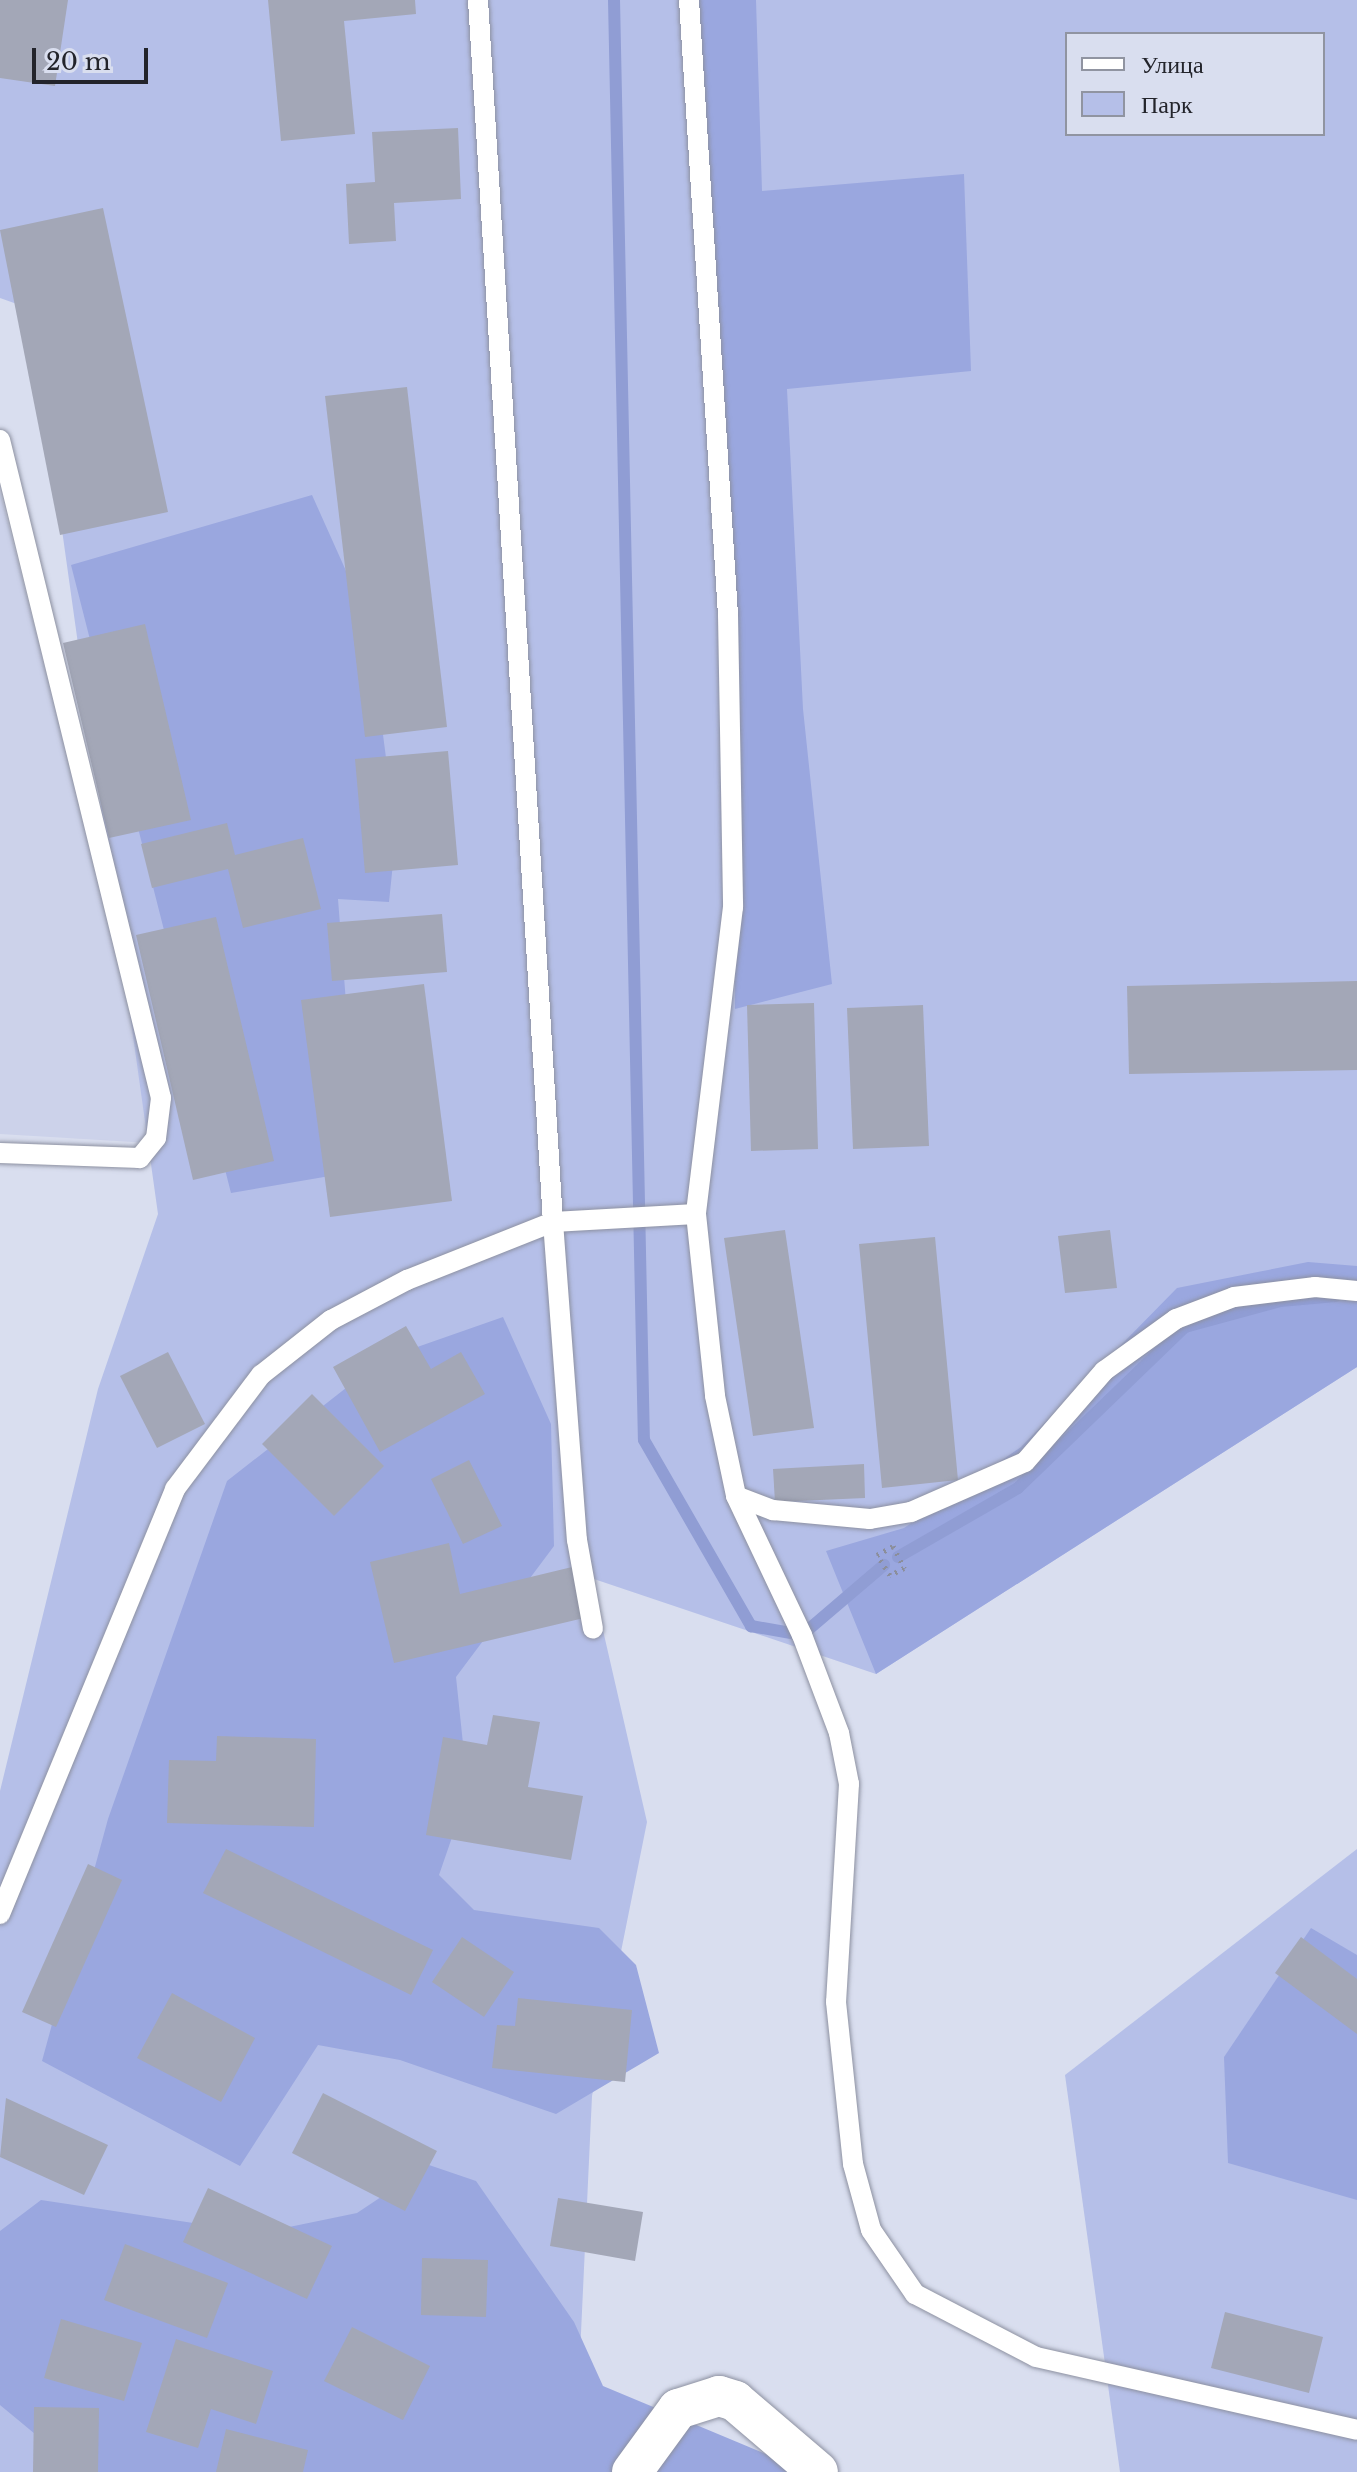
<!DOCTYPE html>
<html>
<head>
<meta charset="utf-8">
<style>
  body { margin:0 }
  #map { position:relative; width:1357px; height:2472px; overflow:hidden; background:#d9deef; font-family:"Libre Baskerville",serif }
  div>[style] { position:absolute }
  .built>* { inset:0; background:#ccd2ea }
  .green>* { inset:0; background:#b5bfe8 }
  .forest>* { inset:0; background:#9aa7df }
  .stream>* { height:12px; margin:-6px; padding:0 6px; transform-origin:6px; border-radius:6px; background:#909dd4 }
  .building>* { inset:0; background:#a3a7b7 }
  .path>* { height:5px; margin-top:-2.5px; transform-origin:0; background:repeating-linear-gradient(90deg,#8b8e9b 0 2px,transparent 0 8px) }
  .roads { filter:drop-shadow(0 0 2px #8d91a1) drop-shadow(0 0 2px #8d91a1) }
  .lane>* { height:20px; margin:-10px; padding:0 10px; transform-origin:10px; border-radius:10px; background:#fff }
  .street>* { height:40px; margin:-20px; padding:0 20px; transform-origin:20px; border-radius:20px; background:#fff }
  span { translate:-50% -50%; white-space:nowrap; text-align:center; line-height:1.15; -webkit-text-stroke:7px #d9deef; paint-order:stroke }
  .legend { position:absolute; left:1065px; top:32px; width:260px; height:104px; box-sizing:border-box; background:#d9deef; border:2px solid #9094a1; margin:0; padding:10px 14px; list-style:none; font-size:24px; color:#23242b }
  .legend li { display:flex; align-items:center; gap:16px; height:40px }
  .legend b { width:40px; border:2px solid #9094a1 }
  .scale { position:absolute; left:32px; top:48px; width:116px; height:36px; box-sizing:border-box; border:4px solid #23242b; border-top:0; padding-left:10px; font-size:24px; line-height:28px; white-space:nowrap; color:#23242b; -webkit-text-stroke:6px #d9deef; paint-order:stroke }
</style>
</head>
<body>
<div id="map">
  <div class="built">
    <i style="clip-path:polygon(0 492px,167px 1144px,0 1134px)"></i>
  </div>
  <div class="green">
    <i style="clip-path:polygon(evenodd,0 0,1357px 0,1357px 1367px,876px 1674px,591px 1578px,647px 1822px,592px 2096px,579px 2376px,380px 2472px,0 2472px,0 1791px,98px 1389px,158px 1214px,31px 309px,0 298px,0 0,1067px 34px,1323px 34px,1323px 134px,1067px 134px,1067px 34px)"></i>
    <i style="clip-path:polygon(1357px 1849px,1357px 2472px,1120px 2472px,1065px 2075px)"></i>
  </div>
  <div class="forest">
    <i style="clip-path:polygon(697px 0,756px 0,762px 191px,964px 174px,971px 371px,787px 389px,803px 709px,832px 984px,735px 1009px,736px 636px)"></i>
    <i style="clip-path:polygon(312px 495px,368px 620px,396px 834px,389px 902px,338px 899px,359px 1171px,231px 1193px,71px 565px)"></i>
    <i style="clip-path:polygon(1308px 1262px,1357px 1266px,1357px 1367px,876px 1674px,826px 1551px,904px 1528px,1021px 1447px,1177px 1288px)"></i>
    <i style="clip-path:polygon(503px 1317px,551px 1424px,554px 1546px,456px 1677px,468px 1791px,439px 1875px,474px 1910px,599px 1928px,636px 1965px,659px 2053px,556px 2114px,400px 2060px,318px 2045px,240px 2166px,42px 2061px,108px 1819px,227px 1481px,383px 1359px)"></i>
    <i style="clip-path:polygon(1311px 1928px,1357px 1955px,1357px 2200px,1228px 2163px,1224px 2057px)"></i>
    <i style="clip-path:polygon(429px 2165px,476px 2181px,574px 2322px,603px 2386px,809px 2472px,69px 2472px,58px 2453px,0 2405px,0 2231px,41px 2200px,260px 2233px,357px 2213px)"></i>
  </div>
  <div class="stream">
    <i style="left:614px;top:0;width:1440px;rotate:88.81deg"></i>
    <i style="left:644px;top:1440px;width:215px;rotate:60.1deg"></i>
    <i style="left:751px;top:1626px;width:52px;rotate:10deg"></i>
    <i style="left:802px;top:1635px;width:108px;rotate:-40.5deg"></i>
    <i style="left:898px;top:1557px;width:138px;rotate:-29.9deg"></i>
    <i style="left:1018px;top:1488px;width:232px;rotate:-44deg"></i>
    <i style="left:1185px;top:1327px;width:98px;rotate:-15.3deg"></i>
    <i style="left:1280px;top:1301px;width:56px;rotate:-5.1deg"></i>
  </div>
  <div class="building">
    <i style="clip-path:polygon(0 0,68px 0,55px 86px,0 78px)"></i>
    <i style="clip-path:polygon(268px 0,415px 0,416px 14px,344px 21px,355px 134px,281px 141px)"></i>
    <i style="clip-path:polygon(458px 128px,461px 199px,394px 203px,396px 241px,349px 244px,346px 184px,375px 182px,372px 132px)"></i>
    <i style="clip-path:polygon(103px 208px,168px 512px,60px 535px,0 230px)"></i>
    <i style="clip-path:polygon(407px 387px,447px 727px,365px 737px,325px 396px)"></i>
    <i style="clip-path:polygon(145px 624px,191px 820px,109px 838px,63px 643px)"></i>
    <i style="clip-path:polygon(448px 751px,458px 865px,365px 873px,355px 759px)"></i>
    <i style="clip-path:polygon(227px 823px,235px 855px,303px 838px,321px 909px,243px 928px,228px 869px,152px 888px,141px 844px)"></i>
    <i style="clip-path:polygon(442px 914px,447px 972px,332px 981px,327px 923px)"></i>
    <i style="clip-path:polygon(216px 917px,274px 1161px,193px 1180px,136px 935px)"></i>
    <i style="clip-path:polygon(1357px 981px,1357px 1070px,1129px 1074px,1127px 986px)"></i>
    <i style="clip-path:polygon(424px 984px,452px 1201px,330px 1217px,301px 1000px)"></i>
    <i style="clip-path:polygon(814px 1003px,818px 1149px,751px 1151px,747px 1005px)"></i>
    <i style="clip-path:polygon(923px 1005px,929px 1146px,853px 1149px,847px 1008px)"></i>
    <i style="clip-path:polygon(785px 1230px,814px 1428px,753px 1436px,724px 1238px)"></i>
    <i style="clip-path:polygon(1110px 1230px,1117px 1288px,1065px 1293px,1058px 1236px)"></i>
    <i style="clip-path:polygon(935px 1237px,958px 1480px,882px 1488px,859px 1244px)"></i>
    <i style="clip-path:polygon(406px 1326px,431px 1369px,461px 1352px,485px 1394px,380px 1452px,333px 1367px)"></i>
    <i style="clip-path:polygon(168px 1352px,205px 1424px,157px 1448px,120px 1376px)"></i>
    <i style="clip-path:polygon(312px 1394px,384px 1466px,334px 1516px,262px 1444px)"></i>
    <i style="clip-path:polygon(469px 1460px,502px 1526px,463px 1544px,431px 1479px)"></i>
    <i style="clip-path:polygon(864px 1464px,865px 1498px,775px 1502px,773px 1469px)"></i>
    <i style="clip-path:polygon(449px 1543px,460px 1594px,572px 1567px,584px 1618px,394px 1663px,370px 1562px)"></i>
    <i style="clip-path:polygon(493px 1715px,540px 1722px,528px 1787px,583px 1796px,571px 1860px,426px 1835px,443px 1737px,487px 1745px)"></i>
    <i style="clip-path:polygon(217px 1736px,316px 1739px,314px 1827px,167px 1823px,169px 1760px,216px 1761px)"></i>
    <i style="clip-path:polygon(226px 1849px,433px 1950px,411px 1995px,203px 1893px)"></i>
    <i style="clip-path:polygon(88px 1864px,122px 1880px,56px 2027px,22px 2012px)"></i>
    <i style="clip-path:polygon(462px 1937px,514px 1972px,484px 2017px,432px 1982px)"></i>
    <i style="clip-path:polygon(1301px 1937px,1357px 1979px,1357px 2034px,1275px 1973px)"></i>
    <i style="clip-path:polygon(172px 1993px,255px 2038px,221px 2102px,137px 2058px)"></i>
    <i style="clip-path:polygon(518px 1998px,632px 2010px,625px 2082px,492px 2068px,497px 2025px,515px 2026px)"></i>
    <i style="clip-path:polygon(323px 2093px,437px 2151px,405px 2211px,292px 2153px)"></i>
    <i style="clip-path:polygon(6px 2098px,108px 2145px,84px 2195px,0 2157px)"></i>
    <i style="clip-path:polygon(208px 2188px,332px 2246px,307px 2299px,183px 2242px)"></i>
    <i style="clip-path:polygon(558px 2198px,643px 2212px,635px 2261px,550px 2246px)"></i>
    <i style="clip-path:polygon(125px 2244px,228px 2283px,207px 2338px,104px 2300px)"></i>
    <i style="clip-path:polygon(422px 2258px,488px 2260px,486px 2317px,421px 2315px)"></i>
    <i style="clip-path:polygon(1225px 2312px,1323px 2337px,1309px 2393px,1211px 2368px)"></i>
    <i style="clip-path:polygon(61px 2319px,142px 2343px,124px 2401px,44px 2378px)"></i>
    <i style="clip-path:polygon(352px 2327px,430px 2366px,403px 2420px,324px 2381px)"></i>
    <i style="clip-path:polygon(176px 2339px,273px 2371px,256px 2424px,211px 2409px,198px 2448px,146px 2432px)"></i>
    <i style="clip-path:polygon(34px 2407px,99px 2408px,98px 2472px,33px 2472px)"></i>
    <i style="clip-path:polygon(226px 2429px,308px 2450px,303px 2472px,216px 2472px)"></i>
  </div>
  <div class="path">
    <i style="left:893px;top:1546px;width:25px;rotate:63deg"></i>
    <i style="left:904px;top:1568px;width:16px;rotate:153deg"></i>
    <i style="left:890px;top:1575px;width:24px;rotate:-123deg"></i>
    <i style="left:877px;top:1555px;width:18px;rotate:-29deg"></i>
  </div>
  <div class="roads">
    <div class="lane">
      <i style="left:478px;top:0;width:1224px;rotate:86.49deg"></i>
      <i style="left:553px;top:1222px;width:319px;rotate:85.7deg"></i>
      <i style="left:577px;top:1540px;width:90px;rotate:79.8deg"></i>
      <i style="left:689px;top:0;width:616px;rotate:86.37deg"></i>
      <i style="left:728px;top:615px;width:292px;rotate:89deg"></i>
      <i style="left:733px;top:907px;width:309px;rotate:96.9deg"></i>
      <i style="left:696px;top:1214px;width:183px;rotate:84deg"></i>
      <i style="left:715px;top:1396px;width:102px;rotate:78.1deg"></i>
      <i style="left:736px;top:1496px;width:154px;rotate:64.6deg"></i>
      <i style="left:802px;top:1635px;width:105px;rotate:69.3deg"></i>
      <i style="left:839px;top:1733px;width:52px;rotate:78.9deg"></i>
      <i style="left:849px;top:1784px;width:218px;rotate:93.4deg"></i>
      <i style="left:836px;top:2002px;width:163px;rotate:84deg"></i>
      <i style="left:853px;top:2164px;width:68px;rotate:74.7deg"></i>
      <i style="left:871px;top:2230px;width:78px;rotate:55.5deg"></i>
      <i style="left:915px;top:2294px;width:136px;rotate:27.5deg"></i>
      <i style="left:1036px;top:2357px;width:329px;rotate:12.8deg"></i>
      <i style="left:0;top:440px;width:677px;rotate:76.25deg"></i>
      <i style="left:161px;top:1098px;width:40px;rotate:97.1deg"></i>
      <i style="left:156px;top:1138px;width:26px;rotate:129deg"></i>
      <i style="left:140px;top:1158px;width:140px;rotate:-178deg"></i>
      <i style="left:736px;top:1496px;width:40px;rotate:21deg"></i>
      <i style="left:773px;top:1510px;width:97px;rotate:5.3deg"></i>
      <i style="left:870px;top:1519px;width:42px;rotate:-9.7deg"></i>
      <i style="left:911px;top:1512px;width:124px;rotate:-23.7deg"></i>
      <i style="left:1025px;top:1462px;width:121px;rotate:-49deg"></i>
      <i style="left:1104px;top:1371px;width:89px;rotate:-35.8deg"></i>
      <i style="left:1176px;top:1319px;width:62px;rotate:-20.8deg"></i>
      <i style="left:1234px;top:1297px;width:82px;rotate:-7deg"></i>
      <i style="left:1315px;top:1287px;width:42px;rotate:5.4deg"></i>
      <i style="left:0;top:1914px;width:460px;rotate:-67.6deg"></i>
      <i style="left:175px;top:1489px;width:143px;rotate:-53deg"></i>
      <i style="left:261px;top:1375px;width:89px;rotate:-38.2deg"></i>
      <i style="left:331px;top:1320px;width:86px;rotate:-27.8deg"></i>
      <i style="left:407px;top:1280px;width:157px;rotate:-21.7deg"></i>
      <i style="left:553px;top:1222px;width:143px;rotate:-3.2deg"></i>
    </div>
    <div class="street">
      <i style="left:632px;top:2472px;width:78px;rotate:-53.9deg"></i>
      <i style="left:678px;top:2409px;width:43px;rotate:-17.6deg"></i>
      <i style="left:719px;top:2396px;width:17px;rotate:17deg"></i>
      <i style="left:735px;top:2401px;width:109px;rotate:40.5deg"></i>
    </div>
  </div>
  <ul class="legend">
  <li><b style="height:10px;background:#fff"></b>Улица</li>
  <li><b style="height:22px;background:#b5bfe8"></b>Парк</li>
  </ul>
  <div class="scale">20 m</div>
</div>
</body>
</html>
